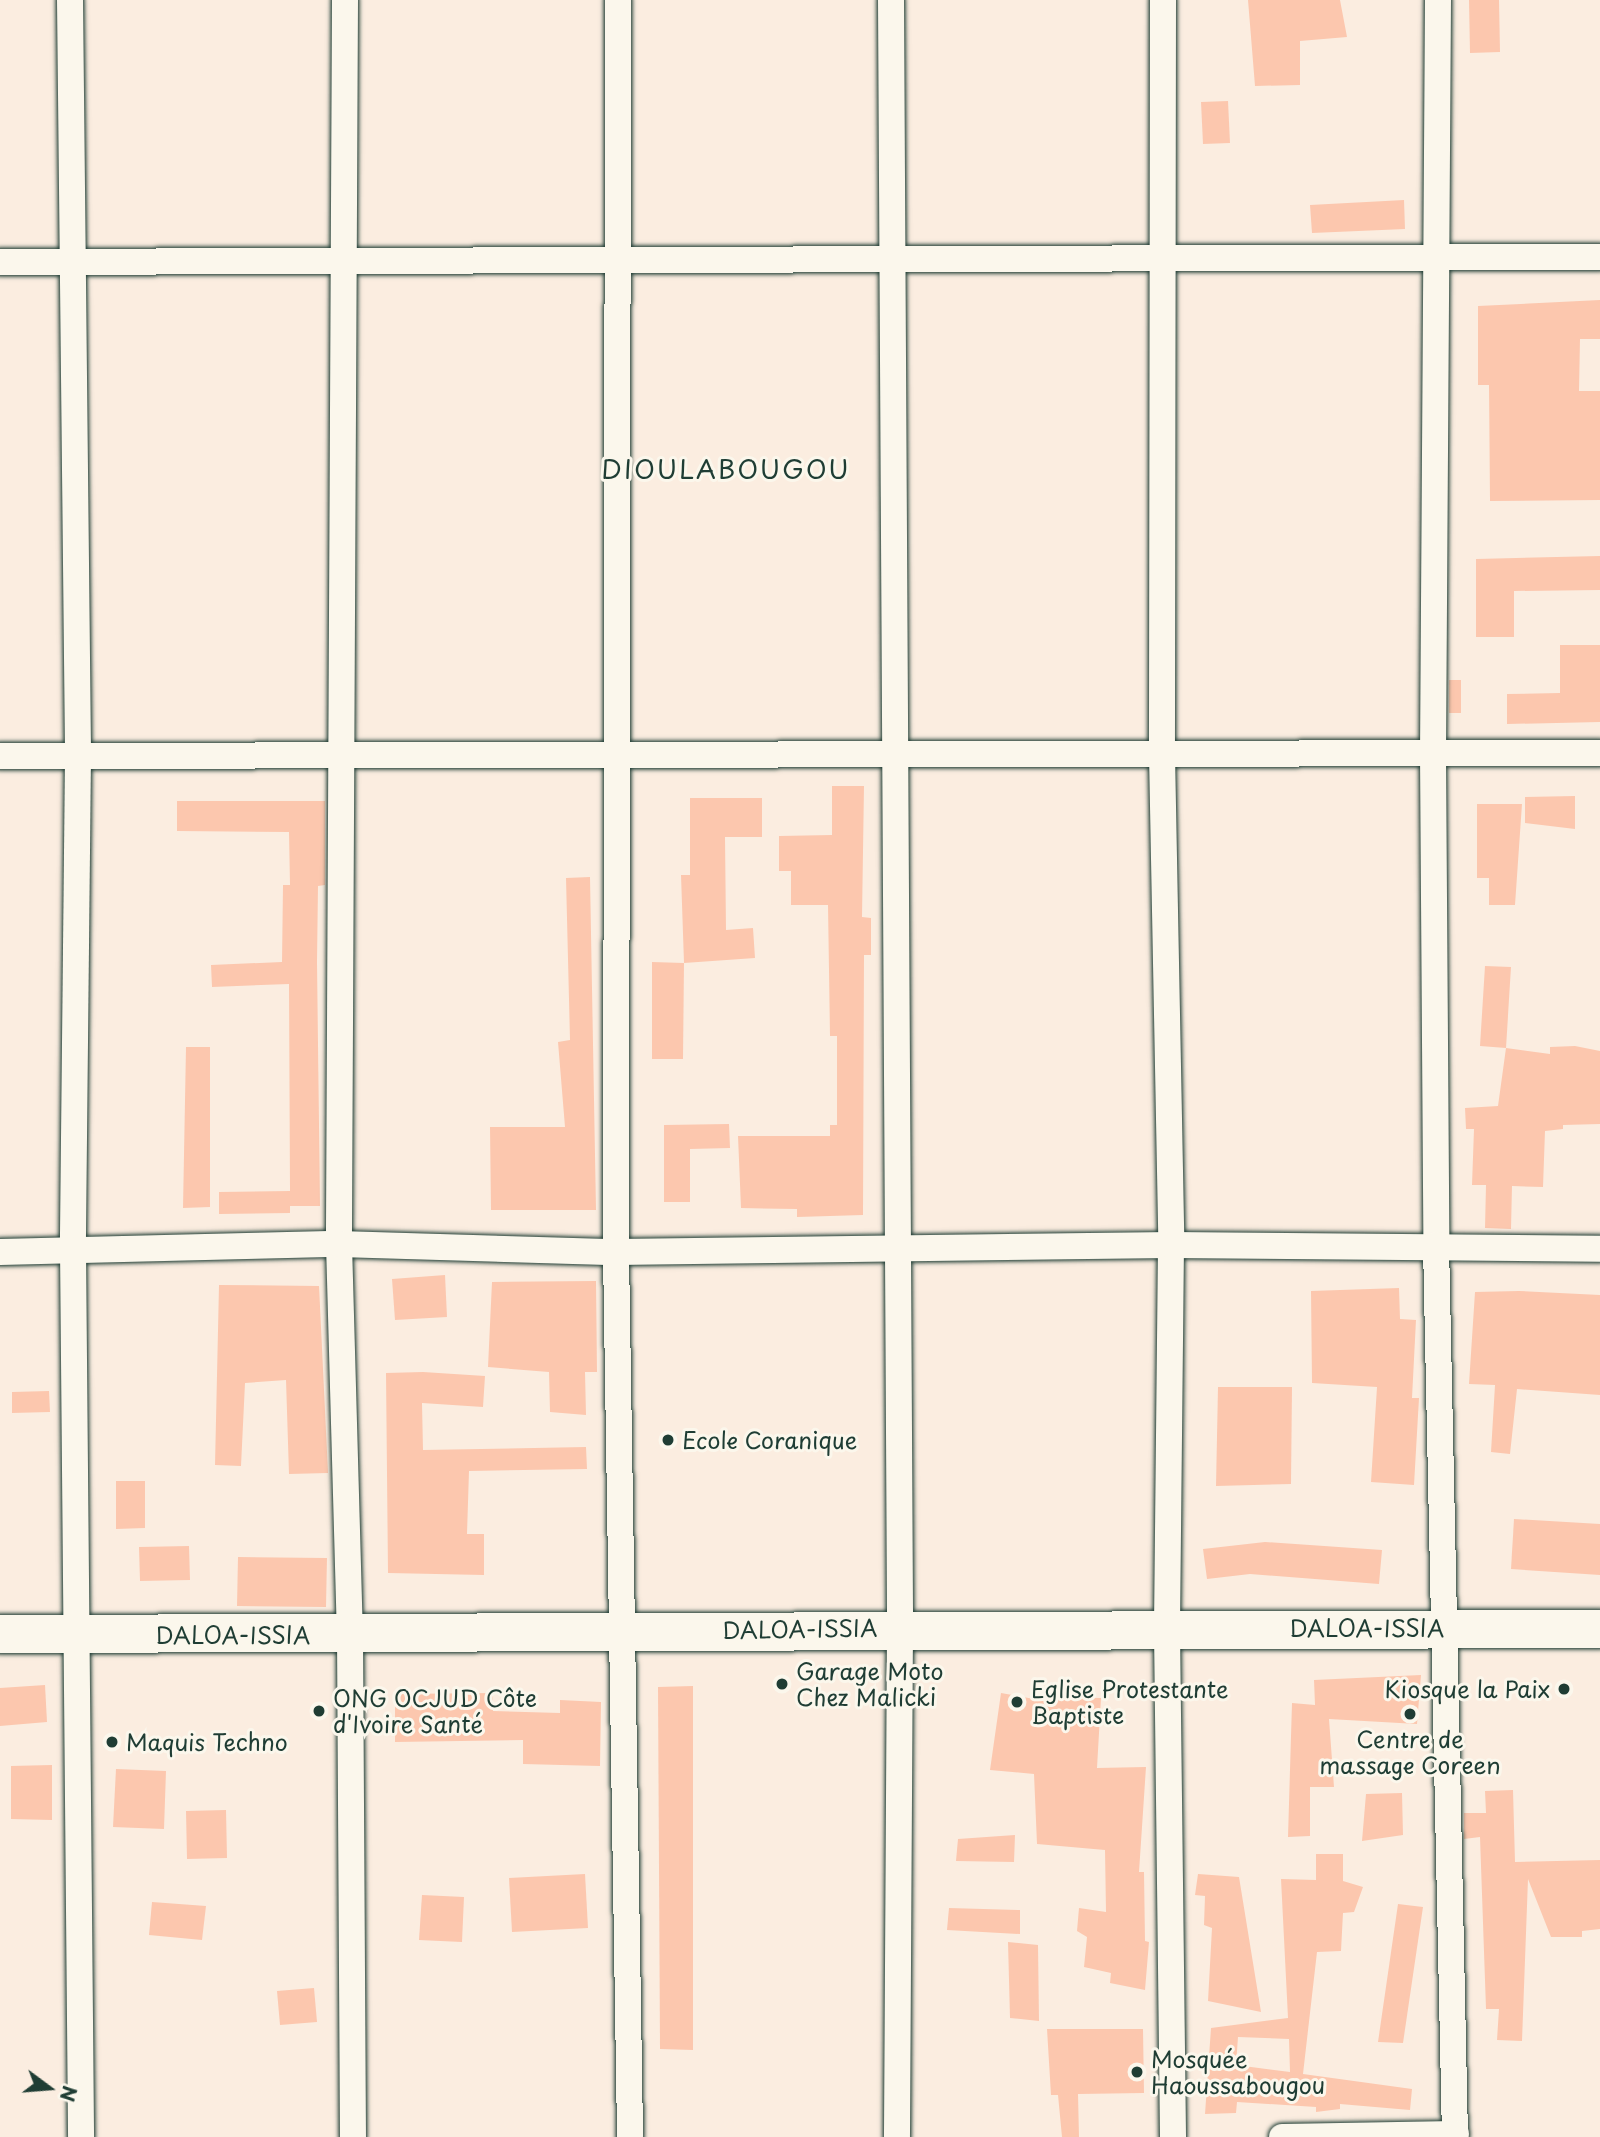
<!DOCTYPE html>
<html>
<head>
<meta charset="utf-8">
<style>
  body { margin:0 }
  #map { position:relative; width:1600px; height:2137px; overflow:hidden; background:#fbede0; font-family:"Playpen Sans",sans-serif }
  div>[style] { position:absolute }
  .building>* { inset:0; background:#fcc7ae }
  .roads { filter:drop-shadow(0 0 2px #1f3d34) drop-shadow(0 0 2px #1f3d34) }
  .minor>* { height:26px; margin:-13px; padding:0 13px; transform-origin:13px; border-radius:13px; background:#fbf7ec }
  .primary>* { height:38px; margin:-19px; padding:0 19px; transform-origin:19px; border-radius:19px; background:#fbf7ec }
  .dots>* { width:19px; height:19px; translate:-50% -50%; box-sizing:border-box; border:4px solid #fbf7ec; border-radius:50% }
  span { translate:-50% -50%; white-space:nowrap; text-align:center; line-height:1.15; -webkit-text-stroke:6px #fbf7ec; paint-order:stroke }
  .poi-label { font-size:23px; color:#1f3d34 }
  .left { translate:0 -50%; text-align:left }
  .right { translate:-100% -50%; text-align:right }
  .street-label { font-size:23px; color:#1f3d34 }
  .quarter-label { font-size:26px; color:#1f3d34; letter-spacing:2px }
  .north { position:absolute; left:14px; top:2053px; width:70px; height:70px; -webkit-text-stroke:5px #fbf7ec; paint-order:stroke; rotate:106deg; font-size:19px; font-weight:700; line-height:28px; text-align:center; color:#1f3d34 }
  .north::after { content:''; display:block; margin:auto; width:24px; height:32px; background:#1f3d34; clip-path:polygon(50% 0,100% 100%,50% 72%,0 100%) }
</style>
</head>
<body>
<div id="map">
  <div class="building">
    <i style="clip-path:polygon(1248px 0,1340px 0,1347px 37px,1300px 41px,1300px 85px,1255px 86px)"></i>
    <i style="clip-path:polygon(1469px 0,1499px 0,1500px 52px,1470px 53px)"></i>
    <i style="clip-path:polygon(1228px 101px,1230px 143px,1203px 144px,1201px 102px)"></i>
    <i style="clip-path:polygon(1404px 200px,1405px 229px,1312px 233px,1310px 205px)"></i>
    <i style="clip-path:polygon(1600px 300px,1600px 339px,1580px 339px,1579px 391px,1600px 391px,1600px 500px,1490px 501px,1489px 385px,1478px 385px,1478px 306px)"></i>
    <i style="clip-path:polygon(1600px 556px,1600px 590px,1514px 591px,1514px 637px,1476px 637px,1476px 559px)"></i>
    <i style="clip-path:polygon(1560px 645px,1600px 645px,1600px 722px,1507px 724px,1507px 694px,1560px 693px)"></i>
    <i style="clip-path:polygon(1449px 680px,1461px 680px,1461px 713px,1449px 713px)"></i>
    <i style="clip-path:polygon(832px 786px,864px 786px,862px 917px,871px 918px,871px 955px,864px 955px,863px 1215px,797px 1217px,797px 1209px,741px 1208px,738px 1136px,830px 1136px,830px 1125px,837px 1125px,837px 1036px,830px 1036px,828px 905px,791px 905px,791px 871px,779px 871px,779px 836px,832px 835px)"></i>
    <i style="clip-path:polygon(1575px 796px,1575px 829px,1525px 823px,1525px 797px)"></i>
    <i style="clip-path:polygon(690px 798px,762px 798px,762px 837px,725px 837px,726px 930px,753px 928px,755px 958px,684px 963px,681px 875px,690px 875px)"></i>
    <i style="clip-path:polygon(177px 801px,325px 801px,325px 885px,318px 886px,317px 962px,320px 1206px,290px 1206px,290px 1213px,219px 1214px,219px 1192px,290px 1191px,289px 984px,212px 987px,211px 965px,282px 962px,283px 885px,290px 885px,289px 832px,177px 831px)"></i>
    <i style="clip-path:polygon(1477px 804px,1522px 804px,1515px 905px,1489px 905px,1489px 878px,1477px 878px)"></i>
    <i style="clip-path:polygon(590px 877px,596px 1210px,491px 1210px,490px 1127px,565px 1127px,558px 1042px,570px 1040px,566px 878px)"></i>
    <i style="clip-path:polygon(652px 962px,684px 963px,683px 1059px,652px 1059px)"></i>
    <i style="clip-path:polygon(1485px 966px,1511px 967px,1506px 1048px,1480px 1046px)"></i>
    <i style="clip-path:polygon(1575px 1046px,1600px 1051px,1600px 1124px,1563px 1125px,1563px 1129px,1545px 1131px,1543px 1187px,1512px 1186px,1511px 1229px,1485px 1228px,1486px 1185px,1472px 1185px,1474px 1129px,1466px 1129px,1465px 1108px,1498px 1106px,1506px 1048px,1550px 1054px,1550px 1047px)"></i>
    <i style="clip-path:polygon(186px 1047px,210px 1047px,210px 1207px,183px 1208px)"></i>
    <i style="clip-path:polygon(729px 1124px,730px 1148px,690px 1149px,690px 1202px,664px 1202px,664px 1125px)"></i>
    <i style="clip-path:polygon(445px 1275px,447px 1317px,395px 1320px,392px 1279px)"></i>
    <i style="clip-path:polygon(596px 1281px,597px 1372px,585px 1372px,586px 1415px,550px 1412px,549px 1372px,488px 1367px,492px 1282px)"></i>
    <i style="clip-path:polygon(219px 1285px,319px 1286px,328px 1473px,289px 1474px,286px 1380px,245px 1383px,241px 1466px,215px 1465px)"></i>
    <i style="clip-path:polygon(1399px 1288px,1400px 1319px,1416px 1320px,1412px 1398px,1419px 1398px,1414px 1485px,1371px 1482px,1377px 1387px,1312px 1383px,1311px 1291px)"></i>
    <i style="clip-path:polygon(1519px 1291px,1600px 1295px,1600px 1395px,1517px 1389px,1510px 1454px,1491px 1452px,1495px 1385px,1469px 1384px,1475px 1292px)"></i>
    <i style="clip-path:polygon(423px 1372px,485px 1376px,483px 1407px,422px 1403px,423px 1450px,586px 1447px,587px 1469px,469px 1471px,467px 1534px,484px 1534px,484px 1575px,388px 1573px,386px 1373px)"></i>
    <i style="clip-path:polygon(1218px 1387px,1292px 1387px,1291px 1484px,1216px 1486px)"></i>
    <i style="clip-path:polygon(49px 1391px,50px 1412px,12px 1413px,12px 1392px)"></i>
    <i style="clip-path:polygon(116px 1481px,145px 1481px,145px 1528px,116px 1529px)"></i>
    <i style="clip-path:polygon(1514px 1519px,1600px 1524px,1600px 1575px,1511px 1569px)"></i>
    <i style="clip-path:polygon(1265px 1542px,1382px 1550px,1379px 1584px,1250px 1574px,1207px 1579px,1203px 1549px)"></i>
    <i style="clip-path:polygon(189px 1546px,190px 1580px,140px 1581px,139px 1547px)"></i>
    <i style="clip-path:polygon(238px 1557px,327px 1558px,326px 1607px,237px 1606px)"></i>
    <i style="clip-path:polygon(1421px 1675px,1417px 1724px,1329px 1719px,1334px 1787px,1310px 1787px,1310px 1836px,1288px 1837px,1292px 1703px,1315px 1705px,1314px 1680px)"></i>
    <i style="clip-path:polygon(45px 1685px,47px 1722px,0 1726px,0 1688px)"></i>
    <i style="clip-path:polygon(693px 1686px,693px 2050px,660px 2049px,658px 1687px)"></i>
    <i style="clip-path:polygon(493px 1693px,493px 1711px,560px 1713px,560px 1700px,601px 1702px,600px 1766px,523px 1764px,523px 1740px,395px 1742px,395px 1694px)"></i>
    <i style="clip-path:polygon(1001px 1693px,1051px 1702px,1051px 1697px,1101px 1698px,1097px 1768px,1146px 1767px,1139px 1872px,1144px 1872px,1145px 1941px,1149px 1942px,1145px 1990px,1110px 1983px,1111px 1973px,1084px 1967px,1087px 1937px,1077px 1931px,1079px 1908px,1106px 1912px,1105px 1850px,1037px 1844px,1034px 1774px,990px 1770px)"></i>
    <i style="clip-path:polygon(52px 1765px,52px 1820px,11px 1819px,11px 1766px)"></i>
    <i style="clip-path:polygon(116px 1769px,166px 1771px,164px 1829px,113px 1827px)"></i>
    <i style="clip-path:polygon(1513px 1790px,1515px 1862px,1600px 1860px,1600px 1929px,1582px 1931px,1582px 1937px,1551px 1937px,1528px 1879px,1522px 2041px,1497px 2040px,1499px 2009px,1486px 2009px,1480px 1837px,1464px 1839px,1464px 1813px,1486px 1813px,1485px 1791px)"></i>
    <i style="clip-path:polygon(1402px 1793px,1403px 1835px,1362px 1841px,1366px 1794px)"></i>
    <i style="clip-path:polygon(226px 1810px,227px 1858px,187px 1859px,186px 1811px)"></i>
    <i style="clip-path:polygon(1015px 1835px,1014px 1862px,956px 1861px,958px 1839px)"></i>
    <i style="clip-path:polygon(evenodd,1316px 1854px,1343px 1854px,1343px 1881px,1363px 1887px,1354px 1912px,1343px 1913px,1341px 1951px,1317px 1952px,1303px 2074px,1412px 2089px,1410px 2110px,1340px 2104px,1340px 2109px,1316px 2112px,1316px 2107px,1237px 2102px,1236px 2113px,1205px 2114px,1211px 2028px,1288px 2018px,1281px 1879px,1316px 1880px,1316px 1854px,1238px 2037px,1289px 2039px,1290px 2072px,1236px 2065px,1238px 2037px)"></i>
    <i style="clip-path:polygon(585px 1874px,588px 1928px,512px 1932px,509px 1878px)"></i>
    <i style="clip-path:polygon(1198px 1874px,1239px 1877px,1261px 2012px,1208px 2001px,1212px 1928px,1204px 1925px,1205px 1896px,1195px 1895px)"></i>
    <i style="clip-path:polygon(422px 1895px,464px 1897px,462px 1942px,419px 1940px)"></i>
    <i style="clip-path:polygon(152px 1902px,206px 1906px,202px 1940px,149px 1935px)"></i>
    <i style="clip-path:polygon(1398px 1904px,1423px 1907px,1403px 2043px,1378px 2042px)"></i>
    <i style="clip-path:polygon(949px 1908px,1020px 1910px,1020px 1934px,947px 1930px)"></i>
    <i style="clip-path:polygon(1008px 1942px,1038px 1945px,1039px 2021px,1010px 2018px)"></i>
    <i style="clip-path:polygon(314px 1988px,317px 2022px,280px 2025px,277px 1991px)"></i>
    <i style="clip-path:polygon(1047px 2029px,1143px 2029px,1144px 2093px,1078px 2094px,1079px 2137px,1062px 2137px,1058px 2095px,1051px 2095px)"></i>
  </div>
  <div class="roads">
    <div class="minor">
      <i style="left:70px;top:0;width:756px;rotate:89.39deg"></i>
      <i style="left:78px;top:756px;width:493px;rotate:90.6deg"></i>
      <i style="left:73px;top:1249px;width:888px;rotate:89.48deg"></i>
      <i style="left:345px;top:0;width:1244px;rotate:90.28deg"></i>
      <i style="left:339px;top:1244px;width:391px;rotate:88.4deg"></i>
      <i style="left:350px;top:1635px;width:502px;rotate:89.66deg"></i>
      <i style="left:618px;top:0;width:1252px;rotate:90.09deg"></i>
      <i style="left:616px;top:1252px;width:885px;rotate:89.09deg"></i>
      <i style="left:891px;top:0;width:1628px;rotate:89.68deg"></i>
      <i style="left:900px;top:1628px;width:509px;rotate:90.34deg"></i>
      <i style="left:1163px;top:0;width:754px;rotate:90.08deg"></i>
      <i style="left:1162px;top:754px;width:491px;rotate:88.9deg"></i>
      <i style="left:1171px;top:1245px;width:385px;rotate:90.6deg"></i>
      <i style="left:1167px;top:1630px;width:507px;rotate:89.32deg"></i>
      <i style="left:1438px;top:0;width:755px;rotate:90.38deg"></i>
      <i style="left:1433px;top:755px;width:490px;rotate:89.6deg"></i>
      <i style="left:1436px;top:1245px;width:892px;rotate:88.78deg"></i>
      <i style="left:0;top:262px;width:1600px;rotate:-0.18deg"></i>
      <i style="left:0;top:756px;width:1600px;rotate:-0.11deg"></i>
      <i style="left:0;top:1252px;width:339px;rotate:-1.4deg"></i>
      <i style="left:339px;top:1244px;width:277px;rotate:1.7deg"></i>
      <i style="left:616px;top:1252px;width:555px;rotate:-0.72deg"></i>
      <i style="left:1171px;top:1245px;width:429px;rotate:0.5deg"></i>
      <i style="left:1282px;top:2137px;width:174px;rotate:-1deg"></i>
    </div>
    <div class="primary">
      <i style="left:0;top:1634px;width:1600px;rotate:-0.18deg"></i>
    </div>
  </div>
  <div class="dots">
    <i style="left:668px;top:1440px;background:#1f3d34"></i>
    <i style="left:782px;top:1684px;background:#1f3d34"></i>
    <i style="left:1564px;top:1689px;background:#1f3d34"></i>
    <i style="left:1017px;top:1702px;background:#1f3d34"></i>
    <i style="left:319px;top:1711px;background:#1f3d34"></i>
    <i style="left:1410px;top:1714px;background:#1f3d34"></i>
    <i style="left:112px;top:1742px;background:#1f3d34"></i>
    <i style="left:1137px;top:2072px;background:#1f3d34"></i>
  </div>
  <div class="poi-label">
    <span class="left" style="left:682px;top:1440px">Ecole Coranique</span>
    <span class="left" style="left:796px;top:1684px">Garage Moto<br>Chez Malicki</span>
    <span class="left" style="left:1031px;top:1702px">Eglise Protestante<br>Baptiste</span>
    <span class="right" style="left:1550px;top:1689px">Kiosque la Paix</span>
    <span class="left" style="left:333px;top:1711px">ONG OCJUD Côte<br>d'Ivoire Santé</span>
    <span style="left:1410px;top:1752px">Centre de<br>massage Coreen</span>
    <span class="left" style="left:126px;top:1742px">Maquis Techno</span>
    <span class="left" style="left:1151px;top:2072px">Mosquée<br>Haoussabougou</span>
  </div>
  <div class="street-label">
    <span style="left:1367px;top:1628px">DALOA-ISSIA</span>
    <span style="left:800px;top:1629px;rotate:-1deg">DALOA-ISSIA</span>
    <span style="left:233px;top:1635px">DALOA-ISSIA</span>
  </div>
  <div class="quarter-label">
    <span style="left:726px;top:469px">DIOULABOUGOU</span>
  </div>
  <div class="north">N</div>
</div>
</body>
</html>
